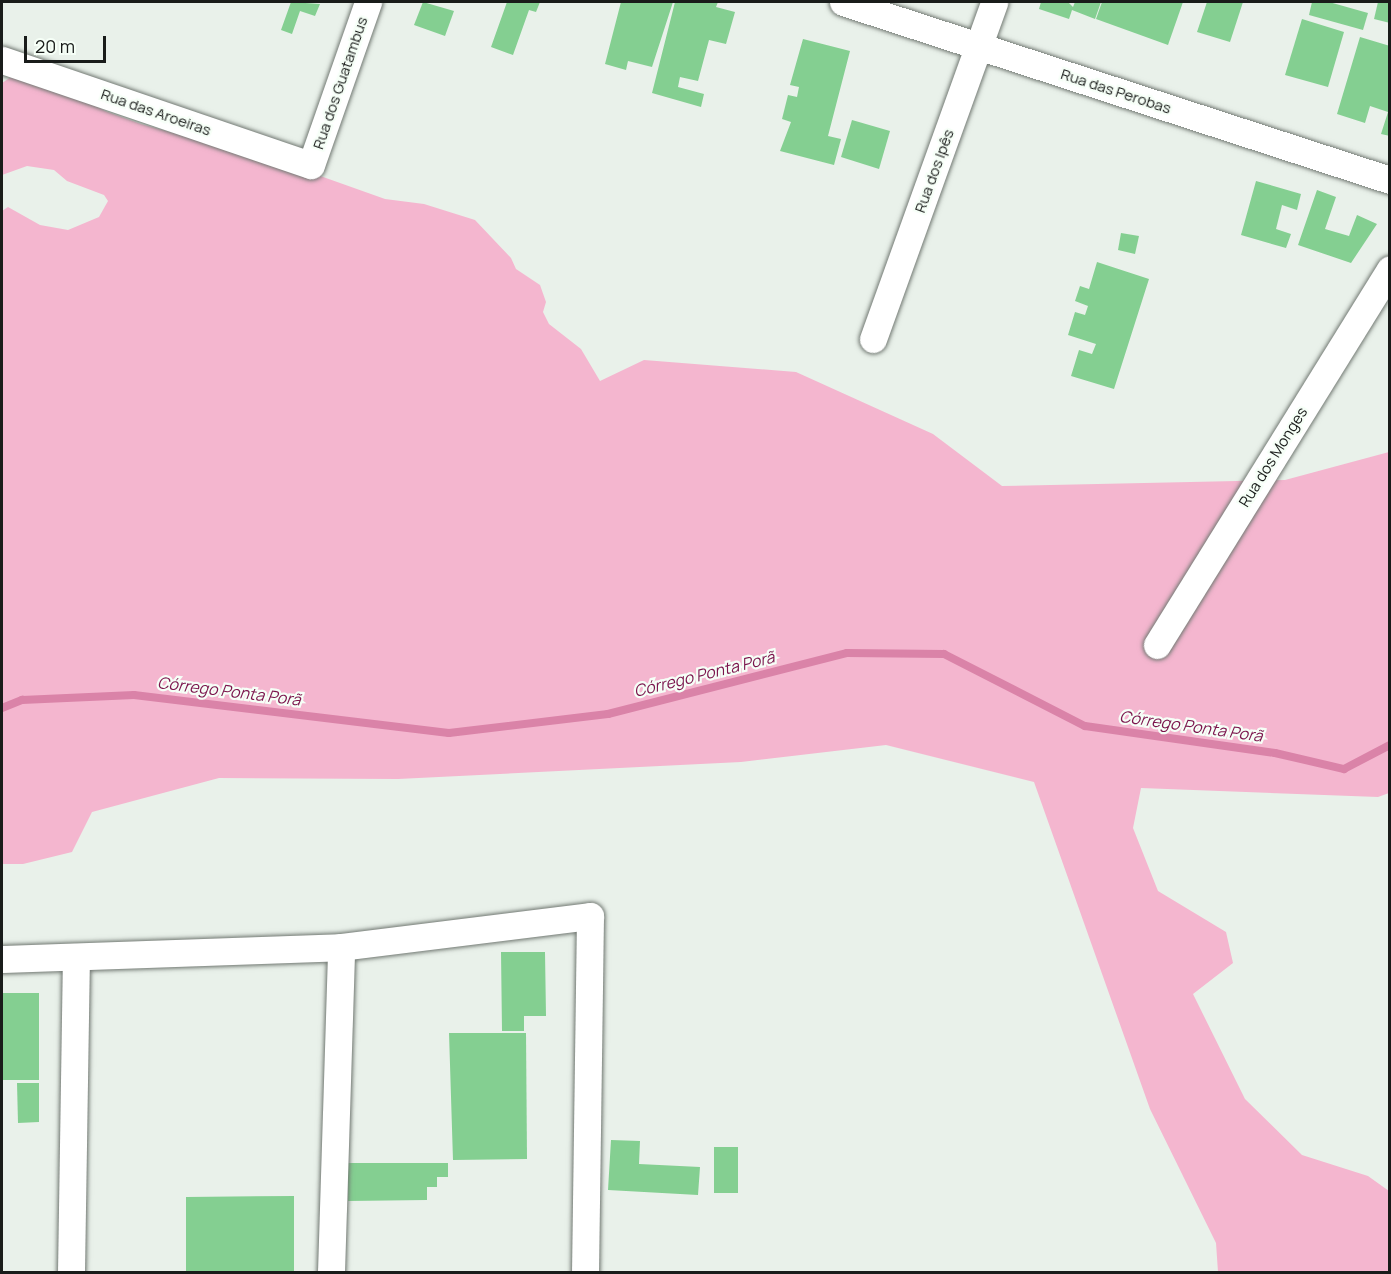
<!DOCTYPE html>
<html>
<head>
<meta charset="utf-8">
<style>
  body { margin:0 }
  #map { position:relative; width:1391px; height:1274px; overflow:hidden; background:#e9f1ea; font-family:Manrope,sans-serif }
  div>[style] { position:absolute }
  .green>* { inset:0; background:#f4b6cf }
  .stream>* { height:8px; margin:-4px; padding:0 4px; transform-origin:4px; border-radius:4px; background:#da83a8 }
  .building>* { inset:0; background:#84cf91 }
  .roads { filter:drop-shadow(0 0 2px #727973) drop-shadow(0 0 2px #727973) }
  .minor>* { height:27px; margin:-13.5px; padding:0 13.5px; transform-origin:13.5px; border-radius:13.5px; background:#fff }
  span { translate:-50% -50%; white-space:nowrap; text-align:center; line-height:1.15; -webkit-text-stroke:4.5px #f6fff7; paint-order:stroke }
  .street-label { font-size:15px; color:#191c1a }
  .water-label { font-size:16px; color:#7b144c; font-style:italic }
  .frame { position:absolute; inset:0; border:3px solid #191c1a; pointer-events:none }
  .scale { position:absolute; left:24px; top:36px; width:82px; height:27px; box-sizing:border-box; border:3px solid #191c1a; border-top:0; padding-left:8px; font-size:18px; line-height:21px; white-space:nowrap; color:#191c1a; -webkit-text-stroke:4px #f6fff7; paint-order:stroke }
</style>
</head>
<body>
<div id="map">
  <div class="green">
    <i style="clip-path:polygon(14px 75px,48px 79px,105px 111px,141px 124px,295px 167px,385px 199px,424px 204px,475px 220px,511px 258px,516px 269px,540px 285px,546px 302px,543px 312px,549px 324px,581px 349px,600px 381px,644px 360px,796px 372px,933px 434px,1002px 486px,1285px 480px,1389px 452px,1389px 793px,1378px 797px,1141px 788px,1133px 828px,1158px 891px,1226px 932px,1233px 963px,1193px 994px,1245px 1099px,1302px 1155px,1368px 1176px,1389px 1191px,1389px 1272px,1218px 1272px,1216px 1243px,1150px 1109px,1034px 782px,886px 745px,741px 762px,398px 779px,219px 778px,92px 812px,72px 852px,23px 864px,2px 864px,2px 211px,8px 207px,40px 225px,68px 230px,99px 217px,108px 201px,104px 195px,67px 181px,54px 170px,27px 166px,2px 175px,2px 83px)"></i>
  </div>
  <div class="stream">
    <i style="left:2px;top:708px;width:22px;rotate:-22deg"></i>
    <i style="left:22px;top:700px;width:112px;rotate:-2.6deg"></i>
    <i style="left:134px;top:695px;width:317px;rotate:6.9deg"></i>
    <i style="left:449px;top:733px;width:160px;rotate:-6.8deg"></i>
    <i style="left:608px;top:714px;width:247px;rotate:-14.3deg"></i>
    <i style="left:847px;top:653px;width:97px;rotate:0.6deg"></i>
    <i style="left:944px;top:654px;width:158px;rotate:27.1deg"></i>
    <i style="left:1085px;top:726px;width:192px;rotate:8.1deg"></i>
    <i style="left:1275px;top:753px;width:71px;rotate:13.1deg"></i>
    <i style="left:1344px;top:769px;width:52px;rotate:-27.6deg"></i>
  </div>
  <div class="building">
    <i style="clip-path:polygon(291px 2px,320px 4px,315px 16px,300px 11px,292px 34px,281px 30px)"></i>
    <i style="clip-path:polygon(423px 2px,454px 11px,445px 36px,414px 25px)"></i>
    <i style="clip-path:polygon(507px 2px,540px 2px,536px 12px,529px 10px,513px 55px,491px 47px)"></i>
    <i style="clip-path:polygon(621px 2px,673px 2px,652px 67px,628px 61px,626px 70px,605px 64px)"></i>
    <i style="clip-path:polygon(675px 2px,718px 2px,716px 7px,735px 12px,726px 44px,709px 40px,698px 81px,680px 77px,678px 87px,704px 94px,701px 107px,652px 93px)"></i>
    <i style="clip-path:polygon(1041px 2px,1068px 2px,1073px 7px,1075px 2px,1101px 2px,1095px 19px,1072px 10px,1069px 19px,1039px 9px)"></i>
    <i style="clip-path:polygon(1102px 2px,1183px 2px,1168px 45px,1096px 19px)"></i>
    <i style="clip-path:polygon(1207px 2px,1243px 2px,1230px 42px,1197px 32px)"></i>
    <i style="clip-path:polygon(1312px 2px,1329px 2px,1368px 13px,1363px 30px,1309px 15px)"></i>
    <i style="clip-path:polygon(1378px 2px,1390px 2px,1390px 23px,1374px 19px)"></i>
    <i style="clip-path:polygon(1302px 19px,1344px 32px,1328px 87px,1285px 75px)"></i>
    <i style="clip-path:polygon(1360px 37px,1390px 46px,1390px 136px,1381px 134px,1388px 112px,1370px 106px,1365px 123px,1337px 114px)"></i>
    <i style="clip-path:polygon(803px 39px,850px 51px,828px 136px,841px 139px,834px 165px,780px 151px,791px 122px,782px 119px,788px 95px,797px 97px,799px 87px,790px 85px)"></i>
    <i style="clip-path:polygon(852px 120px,890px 131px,879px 169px,841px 157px)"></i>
    <i style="clip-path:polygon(1256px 181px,1301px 194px,1297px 210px,1282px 205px,1276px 229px,1291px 234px,1286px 248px,1241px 235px)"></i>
    <i style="clip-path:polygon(1317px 190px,1336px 197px,1325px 229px,1349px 236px,1357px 215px,1377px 224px,1351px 263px,1298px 245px)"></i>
    <i style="clip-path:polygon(1121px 233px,1139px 236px,1135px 254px,1118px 250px)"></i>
    <i style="clip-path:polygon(1097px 262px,1149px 279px,1114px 389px,1071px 376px,1079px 350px,1092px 354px,1096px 344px,1068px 335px,1075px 312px,1085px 315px,1088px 306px,1075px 301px,1080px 286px,1089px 289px)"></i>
    <i style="clip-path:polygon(501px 952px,545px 952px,546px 1016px,524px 1016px,524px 1031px,502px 1031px)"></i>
    <i style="clip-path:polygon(2px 993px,39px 993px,39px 1080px,2px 1080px)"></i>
    <i style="clip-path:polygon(449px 1033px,526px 1033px,527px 1159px,453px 1160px)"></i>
    <i style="clip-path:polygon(17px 1083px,39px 1083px,39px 1122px,18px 1123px)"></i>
    <i style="clip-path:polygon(611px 1140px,640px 1141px,639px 1164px,700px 1167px,698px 1195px,608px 1190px)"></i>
    <i style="clip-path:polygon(714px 1147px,738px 1147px,738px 1193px,714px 1193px)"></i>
    <i style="clip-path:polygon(348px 1163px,448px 1163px,448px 1177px,437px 1177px,437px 1187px,427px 1187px,427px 1200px,348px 1201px)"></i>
    <i style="clip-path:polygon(294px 1196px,294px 1272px,186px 1272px,186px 1197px)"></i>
  </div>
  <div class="roads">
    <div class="minor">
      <i style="left:843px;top:2px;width:575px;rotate:18.03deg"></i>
      <i style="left:2px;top:60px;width:326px;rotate:18.8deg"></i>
      <i style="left:311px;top:165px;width:173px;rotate:-70.7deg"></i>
      <i style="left:873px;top:339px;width:358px;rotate:-70.2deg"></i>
      <i style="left:1157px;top:645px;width:442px;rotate:-58.2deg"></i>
      <i style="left:2px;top:959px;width:339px;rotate:-2deg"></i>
      <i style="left:341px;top:947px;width:251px;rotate:-7.1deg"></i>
      <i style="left:590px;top:916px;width:356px;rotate:90.8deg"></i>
      <i style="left:71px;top:1272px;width:315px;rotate:-89.1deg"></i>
      <i style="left:331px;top:1272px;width:325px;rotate:-88.2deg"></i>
    </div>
  </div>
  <div class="street-label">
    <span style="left:340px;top:83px;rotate:-71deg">Rua dos Guatambus</span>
    <span style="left:1116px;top:91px;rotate:18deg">Rua das Perobas</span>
    <span style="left:156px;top:112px;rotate:19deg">Rua das Aroeiras</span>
    <span style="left:934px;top:171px;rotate:-70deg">Rua dos Ipês</span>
    <span style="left:1273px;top:457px;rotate:-58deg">Rua dos Monges</span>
  </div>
  <div class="water-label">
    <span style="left:704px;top:674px;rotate:-14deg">Córrego Ponta Porã</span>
    <span style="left:229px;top:691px;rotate:7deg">Córrego Ponta Porã</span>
    <span style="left:1191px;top:726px;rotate:8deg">Córrego Ponta Porã</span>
  </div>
  <div class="frame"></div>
  <div class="scale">20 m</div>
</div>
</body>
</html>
